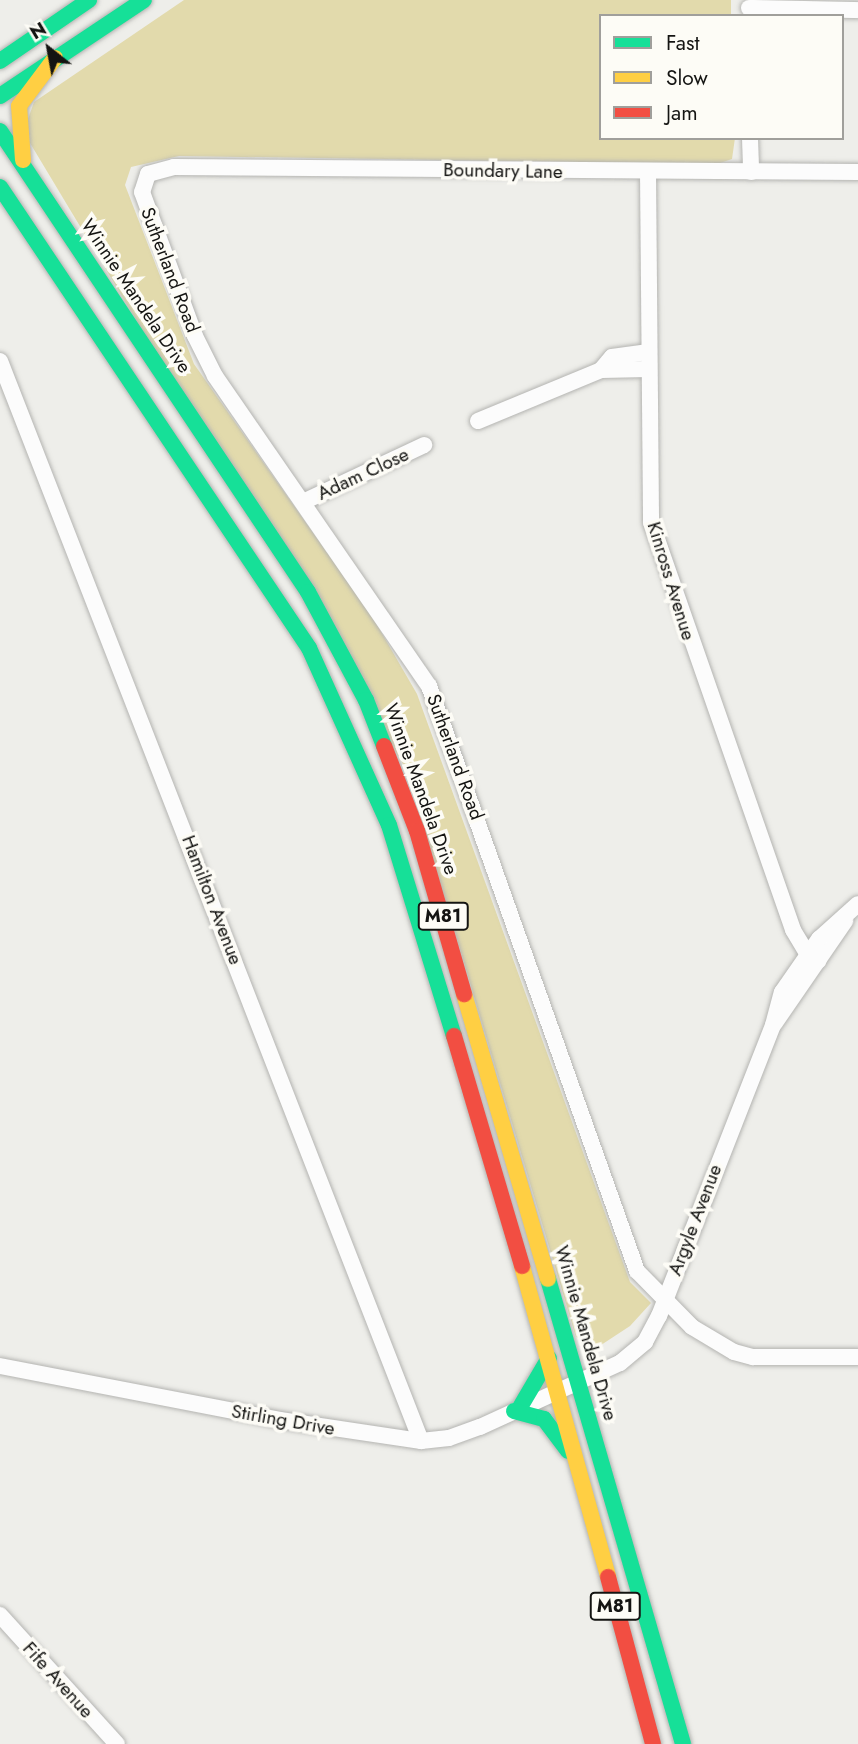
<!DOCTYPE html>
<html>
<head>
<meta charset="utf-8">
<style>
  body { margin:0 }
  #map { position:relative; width:858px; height:1744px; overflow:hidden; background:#eeeeea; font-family:Jost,sans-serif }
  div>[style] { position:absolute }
  .green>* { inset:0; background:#e2daac }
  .roads { filter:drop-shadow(0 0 2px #b4b4b1) drop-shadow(0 0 2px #b4b4b1) }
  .street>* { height:16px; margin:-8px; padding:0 8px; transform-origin:8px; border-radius:8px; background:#fcfcfc }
  .fast>* { height:16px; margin:-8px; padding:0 8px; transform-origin:8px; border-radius:8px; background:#16e098 }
  .slow>* { height:16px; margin:-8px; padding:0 8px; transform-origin:8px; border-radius:8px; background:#ffcf43 }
  .jam>* { height:16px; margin:-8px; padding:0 8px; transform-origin:8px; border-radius:8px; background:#f24e42 }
  span { translate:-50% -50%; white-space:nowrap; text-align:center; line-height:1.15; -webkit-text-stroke:7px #fdfcf6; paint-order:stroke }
  .shield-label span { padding:2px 5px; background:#fdfcf6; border:2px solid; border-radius:5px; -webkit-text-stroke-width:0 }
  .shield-label { font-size:18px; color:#141412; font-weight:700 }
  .street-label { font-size:19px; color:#141412 }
  .legend { position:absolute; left:599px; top:14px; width:245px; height:126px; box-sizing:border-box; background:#fdfcf6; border:2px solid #a09f9b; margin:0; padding:9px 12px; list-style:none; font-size:21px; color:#141412 }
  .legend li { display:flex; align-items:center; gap:14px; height:35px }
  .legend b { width:35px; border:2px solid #a09f9b }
  .north { position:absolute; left:14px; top:14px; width:70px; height:70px; -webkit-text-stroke:5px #fdfcf6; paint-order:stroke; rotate:329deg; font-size:19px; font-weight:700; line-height:28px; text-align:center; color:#141412 }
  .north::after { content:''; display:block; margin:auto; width:24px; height:32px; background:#141412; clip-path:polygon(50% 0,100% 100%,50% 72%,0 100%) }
</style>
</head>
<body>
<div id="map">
  <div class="green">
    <i style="clip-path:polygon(184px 0,731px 0,731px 16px,601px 16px,601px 138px,735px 138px,732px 159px,717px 164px,179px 156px,131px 167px,125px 185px,194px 364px,373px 618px,417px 694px,630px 1282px,651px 1303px,630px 1326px,598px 1347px,576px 1337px,406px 769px,30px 143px,27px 122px,34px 102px)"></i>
  </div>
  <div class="roads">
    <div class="street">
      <i style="left:749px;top:8px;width:109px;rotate:1.1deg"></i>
      <i style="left:750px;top:138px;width:34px;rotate:88deg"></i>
      <i style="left:648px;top:172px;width:350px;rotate:89.5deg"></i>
      <i style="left:651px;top:522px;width:432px;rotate:70.8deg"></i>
      <i style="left:793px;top:930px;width:27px;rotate:59deg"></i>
      <i style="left:807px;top:953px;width:14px;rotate:34deg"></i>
      <i style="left:858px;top:172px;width:684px;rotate:-179.58deg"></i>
      <i style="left:174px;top:167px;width:27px;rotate:165deg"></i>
      <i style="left:148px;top:174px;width:19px;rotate:108deg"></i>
      <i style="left:142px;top:192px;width:153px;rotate:69.8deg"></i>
      <i style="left:195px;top:336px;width:45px;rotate:63.4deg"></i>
      <i style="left:215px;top:376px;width:377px;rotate:55.4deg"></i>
      <i style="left:429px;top:686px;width:621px;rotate:70.43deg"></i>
      <i style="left:637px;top:1271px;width:78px;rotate:45.5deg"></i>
      <i style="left:692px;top:1327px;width:49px;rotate:30.8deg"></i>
      <i style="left:734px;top:1352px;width:20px;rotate:15deg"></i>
      <i style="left:753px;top:1357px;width:105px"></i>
      <i style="left:0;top:361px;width:1159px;rotate:68.7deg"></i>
      <i style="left:601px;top:370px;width:17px;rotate:-50deg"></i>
      <i style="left:612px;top:357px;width:37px;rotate:-8deg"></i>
      <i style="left:478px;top:421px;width:133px;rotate:-22.5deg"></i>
      <i style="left:601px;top:370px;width:47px;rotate:-1.2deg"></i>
      <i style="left:303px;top:502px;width:134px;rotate:-25.2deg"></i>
      <i style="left:775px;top:1023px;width:124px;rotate:-55.5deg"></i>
      <i style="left:0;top:1366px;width:285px;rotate:10.9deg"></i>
      <i style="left:280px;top:1420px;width:143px;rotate:8.5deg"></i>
      <i style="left:421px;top:1441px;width:28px;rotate:-6deg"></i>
      <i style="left:449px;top:1438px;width:33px;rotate:-20deg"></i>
      <i style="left:480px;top:1427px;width:154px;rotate:-24.6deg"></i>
      <i style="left:620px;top:1363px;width:33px;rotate:-40deg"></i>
      <i style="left:645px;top:1342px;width:30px;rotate:-62deg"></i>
      <i style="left:659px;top:1316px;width:313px;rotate:-68.6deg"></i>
      <i style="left:773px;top:1025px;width:34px;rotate:-75deg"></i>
      <i style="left:782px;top:992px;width:65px;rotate:-55.1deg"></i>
      <i style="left:819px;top:939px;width:52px;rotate:-41.9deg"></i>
      <i style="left:0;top:1615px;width:174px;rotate:47.8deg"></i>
    </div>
    <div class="fast">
      <i style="left:0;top:61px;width:108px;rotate:-34.4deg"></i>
      <i style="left:0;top:96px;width:173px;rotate:-33.7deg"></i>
      <i style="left:0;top:131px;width:554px;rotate:56.25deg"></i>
      <i style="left:308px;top:592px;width:123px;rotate:61.8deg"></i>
      <i style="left:366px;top:700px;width:49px;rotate:68.6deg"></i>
      <i style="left:0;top:187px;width:555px;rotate:56.17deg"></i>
      <i style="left:309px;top:648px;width:194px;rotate:65.7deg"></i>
      <i style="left:389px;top:825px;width:221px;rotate:72.9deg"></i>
      <i style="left:548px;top:1279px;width:484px;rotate:73.8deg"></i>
      <i style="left:519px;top:1409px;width:59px;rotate:-59.5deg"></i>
      <i style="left:514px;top:1411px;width:31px;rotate:15deg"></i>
      <i style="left:544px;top:1419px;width:40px;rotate:53deg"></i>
    </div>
    <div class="slow">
      <i style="left:23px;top:160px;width:54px;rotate:-94.2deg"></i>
      <i style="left:19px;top:106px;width:60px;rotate:-53.1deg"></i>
      <i style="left:464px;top:994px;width:297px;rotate:73.6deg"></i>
      <i style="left:522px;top:1266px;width:323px;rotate:74.5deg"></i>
    </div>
    <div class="jam">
      <i style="left:384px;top:746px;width:91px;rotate:68.8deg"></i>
      <i style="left:417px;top:831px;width:170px;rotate:73.9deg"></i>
      <i style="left:454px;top:1036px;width:240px;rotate:73.5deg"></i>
      <i style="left:608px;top:1577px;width:173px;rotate:74.9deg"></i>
    </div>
  </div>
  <div class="shield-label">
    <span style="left:443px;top:916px">M81</span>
    <span style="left:615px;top:1606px">M81</span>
  </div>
  <div class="street-label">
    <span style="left:503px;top:171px;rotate:1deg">Boundary Lane</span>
    <span style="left:170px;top:270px;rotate:69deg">Sutherland Road</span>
    <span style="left:136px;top:296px;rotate:56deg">Winnie Mandela Drive</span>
    <span style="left:363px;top:474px;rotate:-25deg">Adam Close</span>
    <span style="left:671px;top:581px;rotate:73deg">Kinross Avenue</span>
    <span style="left:455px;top:757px;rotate:70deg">Sutherland Road</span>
    <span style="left:421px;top:789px;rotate:70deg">Winnie Mandela Drive</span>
    <span style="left:212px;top:900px;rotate:69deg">Hamilton Avenue</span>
    <span style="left:695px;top:1220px;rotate:-69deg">Argyle Avenue</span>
    <span style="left:586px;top:1333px;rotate:74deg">Winnie Mandela Drive</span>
    <span style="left:283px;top:1420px;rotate:10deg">Stirling Drive</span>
    <span style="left:58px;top:1680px;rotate:48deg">Fife Avenue</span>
  </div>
  <ul class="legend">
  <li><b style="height:9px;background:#16e098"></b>Fast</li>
  <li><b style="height:9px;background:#ffcf43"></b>Slow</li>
  <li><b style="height:9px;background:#f24e42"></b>Jam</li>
  </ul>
  <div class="north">N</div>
</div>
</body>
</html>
